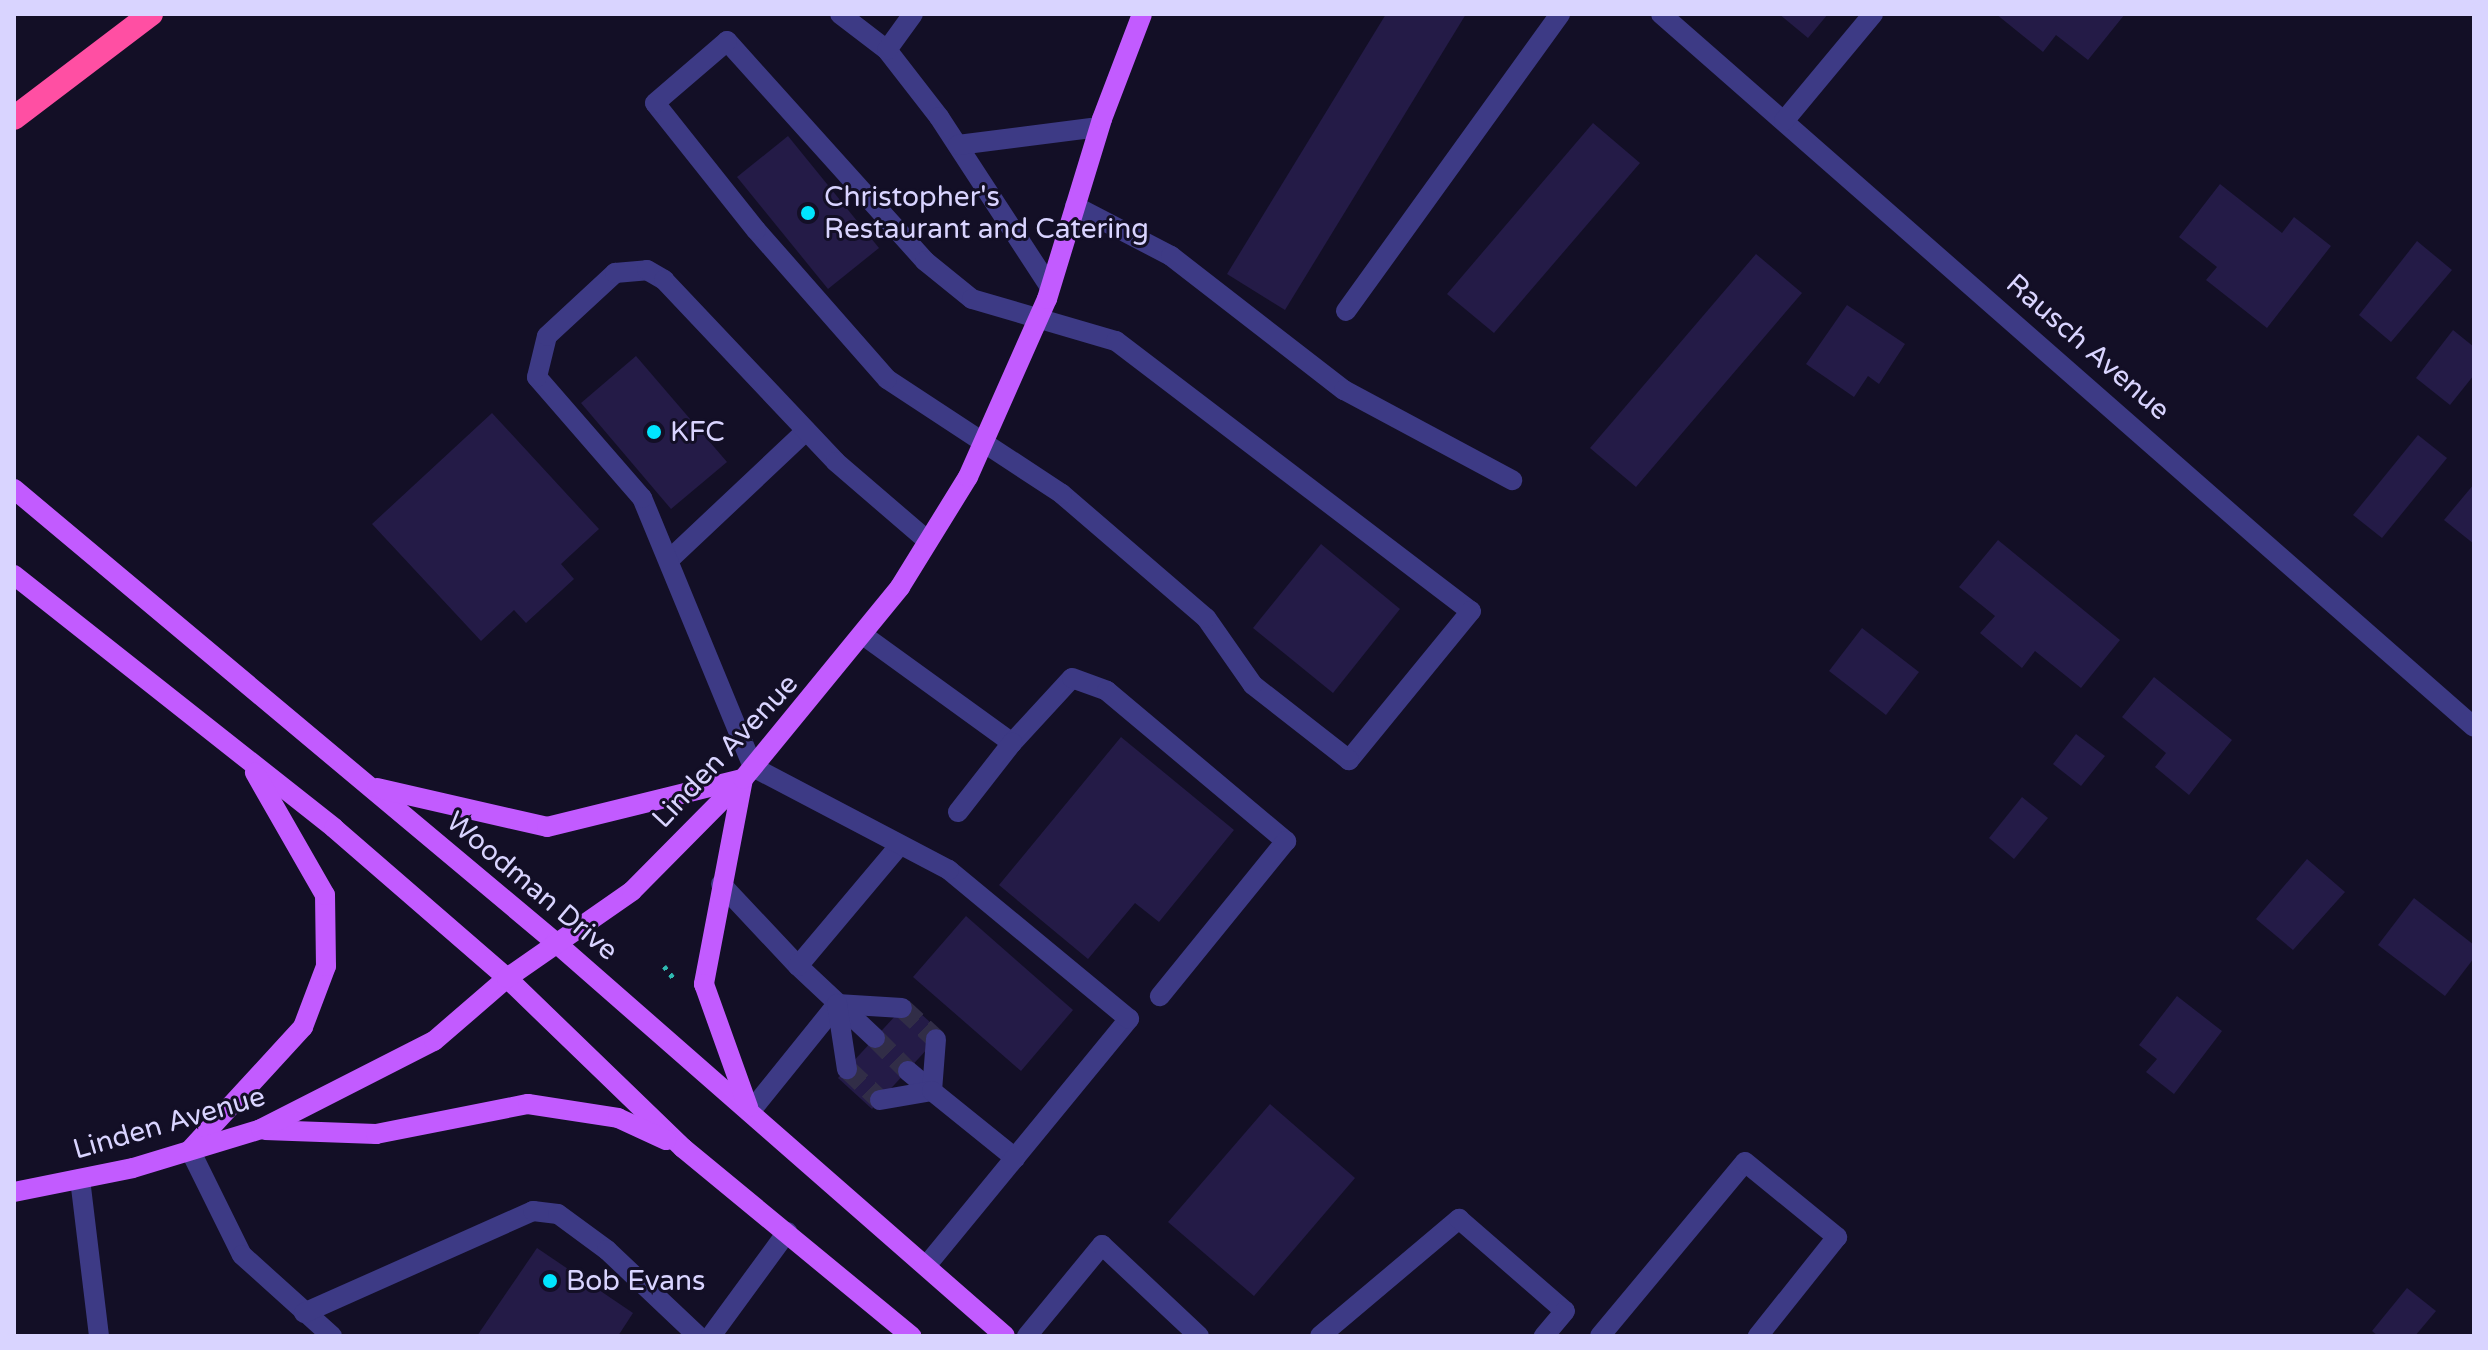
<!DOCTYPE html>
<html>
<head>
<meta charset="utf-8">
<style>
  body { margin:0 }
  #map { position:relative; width:2488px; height:1350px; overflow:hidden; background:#130f26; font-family:"Varela Round",sans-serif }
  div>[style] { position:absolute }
  .building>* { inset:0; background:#241b47 }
  .minor-tunnel>* { height:20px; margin-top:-10px; transform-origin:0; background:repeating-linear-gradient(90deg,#312d47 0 20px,transparent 0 30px) }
  .path>* { height:5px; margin-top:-2.5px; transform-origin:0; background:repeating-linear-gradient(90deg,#2fb8b0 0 4px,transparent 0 10px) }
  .minor>* { height:20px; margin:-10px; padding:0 10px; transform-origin:10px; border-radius:10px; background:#3d3a85 }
  .major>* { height:20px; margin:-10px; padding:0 10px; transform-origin:10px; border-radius:10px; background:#c25bff }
  .highway>* { height:24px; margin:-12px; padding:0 12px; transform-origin:12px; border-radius:12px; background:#ff4fa3 }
  .dots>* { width:22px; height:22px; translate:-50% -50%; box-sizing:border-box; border:4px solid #130f26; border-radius:50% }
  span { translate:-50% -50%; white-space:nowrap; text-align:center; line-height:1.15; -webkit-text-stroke:6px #130f26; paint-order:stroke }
  .poi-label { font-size:28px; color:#d9d4ff }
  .left { translate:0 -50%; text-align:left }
  .street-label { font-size:28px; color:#d9d4ff }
  .frame { position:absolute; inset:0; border:16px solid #d9d4ff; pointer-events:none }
</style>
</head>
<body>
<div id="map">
  <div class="building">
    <i style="clip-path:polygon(1386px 14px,1466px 14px,1285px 310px,1227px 274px)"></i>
    <i style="clip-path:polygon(1779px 14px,1828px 14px,1808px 38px)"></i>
    <i style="clip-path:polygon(1996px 14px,2125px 14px,2088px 60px,2056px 35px,2043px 52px)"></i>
    <i style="clip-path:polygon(1593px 123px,1640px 163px,1494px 333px,1447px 294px)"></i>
    <i style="clip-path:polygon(788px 136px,879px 248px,828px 289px,737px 177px)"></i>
    <i style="clip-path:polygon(2220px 184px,2282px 233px,2294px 217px,2331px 246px,2267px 328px,2206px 280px,2217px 267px,2179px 237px)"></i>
    <i style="clip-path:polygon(2417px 241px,2452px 270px,2391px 342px,2359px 315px)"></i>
    <i style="clip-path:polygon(1756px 254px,1802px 293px,1636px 487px,1590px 448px)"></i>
    <i style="clip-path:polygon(1847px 305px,1905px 344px,1879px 384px,1868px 376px,1854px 397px,1806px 364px)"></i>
    <i style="clip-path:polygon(2453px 330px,2474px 347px,2474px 375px,2450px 405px,2416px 378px)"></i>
    <i style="clip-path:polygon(636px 356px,727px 462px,671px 509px,581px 403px)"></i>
    <i style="clip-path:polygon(492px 413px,599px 529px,561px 564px,574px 579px,526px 623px,514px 610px,481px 641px,372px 524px)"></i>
    <i style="clip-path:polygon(2418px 435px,2447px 458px,2382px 538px,2353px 515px)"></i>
    <i style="clip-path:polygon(2474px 484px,2474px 544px,2444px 520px)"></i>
    <i style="clip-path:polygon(1998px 540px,2120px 640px,2081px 688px,2035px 651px,2022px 668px,1980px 633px,1995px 616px,1959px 587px)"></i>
    <i style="clip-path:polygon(1321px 544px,1400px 609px,1333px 693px,1253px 628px)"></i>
    <i style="clip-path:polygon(1862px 628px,1919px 672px,1886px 715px,1829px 671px)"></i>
    <i style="clip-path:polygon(2154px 677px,2232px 740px,2189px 795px,2155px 767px,2166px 753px,2122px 717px)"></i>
    <i style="clip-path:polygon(2076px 734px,2105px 756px,2081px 786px,2053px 764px)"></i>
    <i style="clip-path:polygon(1121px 737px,1234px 830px,1159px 922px,1135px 903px,1088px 959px,999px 885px)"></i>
    <i style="clip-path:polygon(2022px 797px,2048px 818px,2014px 859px,1989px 838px)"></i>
    <i style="clip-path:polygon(2307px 859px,2345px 892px,2293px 950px,2256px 919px)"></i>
    <i style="clip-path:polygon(2414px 898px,2474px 945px,2474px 958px,2445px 996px,2378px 945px)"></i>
    <i style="clip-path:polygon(966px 916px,1073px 1010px,1021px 1071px,913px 977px)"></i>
    <i style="clip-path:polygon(2177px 996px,2222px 1031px,2174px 1094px,2146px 1072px,2157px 1059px,2139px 1045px)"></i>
    <i style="clip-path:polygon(908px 1002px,942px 1033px,872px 1109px,838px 1078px)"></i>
    <i style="clip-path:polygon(1270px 1104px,1355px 1178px,1254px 1296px,1168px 1222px)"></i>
    <i style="clip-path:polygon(537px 1248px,633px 1313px,618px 1336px,477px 1336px)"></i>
    <i style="clip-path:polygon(2407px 1288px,2436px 1311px,2415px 1336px,2378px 1336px,2372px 1331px)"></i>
  </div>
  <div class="minor-tunnel">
    <i style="left:902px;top:1008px;width:46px;rotate:42.4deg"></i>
    <i style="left:875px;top:1038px;width:47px;rotate:45deg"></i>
    <i style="left:847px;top:1069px;width:45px;rotate:43.2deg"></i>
  </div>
  <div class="path">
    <i style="left:664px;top:966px;width:16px;rotate:52deg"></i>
  </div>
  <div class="minor">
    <i style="left:840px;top:14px;width:59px;rotate:37.5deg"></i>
    <i style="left:887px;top:50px;width:85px;rotate:52.2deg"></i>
    <i style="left:939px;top:117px;width:203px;rotate:56.9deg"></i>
    <i style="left:1661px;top:14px;width:1081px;rotate:41.25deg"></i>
    <i style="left:727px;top:41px;width:296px;rotate:48deg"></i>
    <i style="left:925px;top:261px;width:60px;rotate:39deg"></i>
    <i style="left:972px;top:299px;width:150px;rotate:16.3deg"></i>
    <i style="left:1116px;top:341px;width:446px;rotate:37.3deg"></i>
    <i style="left:1471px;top:611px;width:193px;rotate:129.3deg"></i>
    <i style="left:1349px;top:760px;width:122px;rotate:-142deg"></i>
    <i style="left:1253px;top:685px;width:82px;rotate:-125deg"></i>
    <i style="left:1206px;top:618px;width:190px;rotate:-139.3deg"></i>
    <i style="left:1062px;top:494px;width:209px;rotate:-146.7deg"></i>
    <i style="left:887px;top:379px;width:198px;rotate:-131.3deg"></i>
    <i style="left:756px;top:230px;width:162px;rotate:-128.5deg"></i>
    <i style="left:655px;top:103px;width:95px;rotate:-40.7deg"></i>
    <i style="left:887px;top:50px;width:44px;rotate:-54.2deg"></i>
    <i style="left:1784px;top:121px;width:139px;rotate:-50.2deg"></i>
    <i style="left:958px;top:145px;width:142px;rotate:-7.3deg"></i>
    <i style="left:1075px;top:206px;width:108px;rotate:27.5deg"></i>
    <i style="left:1171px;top:256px;width:219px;rotate:37.8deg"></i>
    <i style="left:1344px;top:390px;width:191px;rotate:28.2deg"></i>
    <i style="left:1346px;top:311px;width:366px;rotate:-54.2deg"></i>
    <i style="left:670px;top:559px;width:187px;rotate:-43.3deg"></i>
    <i style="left:863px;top:635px;width:184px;rotate:35.9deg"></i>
    <i style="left:1012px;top:743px;width:88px;rotate:-47.3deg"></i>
    <i style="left:1072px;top:678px;width:37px;rotate:20deg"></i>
    <i style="left:1107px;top:691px;width:234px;rotate:40deg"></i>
    <i style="left:1286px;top:841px;width:200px;rotate:129.1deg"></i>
    <i style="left:958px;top:812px;width:88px;rotate:-52deg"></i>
    <i style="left:721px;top:884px;width:112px;rotate:46.8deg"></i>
    <i style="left:837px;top:1004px;width:65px;rotate:3.5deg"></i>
    <i style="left:875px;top:1038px;width:105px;rotate:-136.9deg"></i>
    <i style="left:798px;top:966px;width:157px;rotate:-49.9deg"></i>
    <i style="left:908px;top:1071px;width:31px;rotate:40deg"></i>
    <i style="left:932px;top:1091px;width:52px;rotate:-85.6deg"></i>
    <i style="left:880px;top:1100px;width:53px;rotate:-9.8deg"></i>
    <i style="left:932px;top:1091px;width:107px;rotate:38.9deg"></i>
    <i style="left:750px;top:1112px;width:139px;rotate:-51.1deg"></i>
    <i style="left:837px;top:1004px;width:66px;rotate:81.3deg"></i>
    <i style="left:190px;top:1150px;width:117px;rotate:63.7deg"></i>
    <i style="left:242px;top:1255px;width:121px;rotate:42deg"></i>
    <i style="left:80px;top:1179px;width:158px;rotate:83.1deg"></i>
    <i style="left:926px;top:1266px;width:320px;rotate:-50.6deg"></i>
    <i style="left:1129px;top:1019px;width:234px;rotate:-140.4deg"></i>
    <i style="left:949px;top:870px;width:221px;rotate:-152.3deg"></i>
    <i style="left:753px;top:767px;width:291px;rotate:-112.4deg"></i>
    <i style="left:642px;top:498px;width:160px;rotate:-131deg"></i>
    <i style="left:537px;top:377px;width:42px;rotate:-76.3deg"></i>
    <i style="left:547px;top:336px;width:93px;rotate:-42.8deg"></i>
    <i style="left:615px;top:273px;width:32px;rotate:-5deg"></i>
    <i style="left:647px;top:270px;width:20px;rotate:30deg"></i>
    <i style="left:664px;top:280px;width:250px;rotate:46.6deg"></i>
    <i style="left:836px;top:462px;width:121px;rotate:40.7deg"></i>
    <i style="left:304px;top:1313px;width:251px;rotate:-24deg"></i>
    <i style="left:533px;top:1211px;width:25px;rotate:7deg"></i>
    <i style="left:558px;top:1214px;width:61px;rotate:36.3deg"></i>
    <i style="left:607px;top:1250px;width:125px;rotate:43.4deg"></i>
    <i style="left:711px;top:1336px;width:129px;rotate:-53.8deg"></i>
    <i style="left:1027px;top:1336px;width:118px;rotate:-50.5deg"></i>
    <i style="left:1102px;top:1245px;width:133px;rotate:43.2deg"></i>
    <i style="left:1320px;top:1336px;width:182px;rotate:-40.1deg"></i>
    <i style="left:1459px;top:1219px;width:140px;rotate:41deg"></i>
    <i style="left:1565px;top:1311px;width:33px;rotate:130deg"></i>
    <i style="left:1600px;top:1336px;width:226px;rotate:-50.2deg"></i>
    <i style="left:1745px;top:1162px;width:119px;rotate:39.2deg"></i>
    <i style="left:1837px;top:1237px;width:127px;rotate:128.6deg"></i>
  </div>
  <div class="major">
    <i style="left:14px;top:489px;width:706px;rotate:39.94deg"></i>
    <i style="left:555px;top:942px;width:598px;rotate:41.2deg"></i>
    <i style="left:14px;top:575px;width:408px;rotate:38.3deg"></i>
    <i style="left:334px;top:828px;width:229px;rotate:40.9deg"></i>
    <i style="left:507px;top:978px;width:245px;rotate:44deg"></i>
    <i style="left:683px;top:1148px;width:296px;rotate:39.5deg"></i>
    <i style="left:743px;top:779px;width:209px;rotate:100.8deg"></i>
    <i style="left:704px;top:984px;width:131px;rotate:70.3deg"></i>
    <i style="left:377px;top:788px;width:174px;rotate:12.9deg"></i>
    <i style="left:547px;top:827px;width:202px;rotate:-13.8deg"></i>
    <i style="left:265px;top:1130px;width:111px;rotate:2.1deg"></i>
    <i style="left:376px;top:1134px;width:155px;rotate:-11.2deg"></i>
    <i style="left:528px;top:1104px;width:91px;rotate:8.8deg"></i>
    <i style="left:618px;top:1118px;width:53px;rotate:24.6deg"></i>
    <i style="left:190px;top:1150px;width:167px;rotate:-47.4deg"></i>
    <i style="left:303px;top:1027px;width:65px;rotate:-69.3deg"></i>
    <i style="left:326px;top:966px;width:71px;rotate:-90.8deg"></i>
    <i style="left:325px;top:895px;width:141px;rotate:-119.8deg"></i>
    <i style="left:14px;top:1192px;width:121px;rotate:-11.4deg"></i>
    <i style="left:133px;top:1168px;width:134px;rotate:-16.9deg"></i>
    <i style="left:261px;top:1129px;width:194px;rotate:-27deg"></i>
    <i style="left:434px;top:1041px;width:96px;rotate:-40.8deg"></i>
    <i style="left:507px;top:978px;width:152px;rotate:-34.8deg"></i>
    <i style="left:632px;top:891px;width:158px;rotate:-45.3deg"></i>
    <i style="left:743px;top:779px;width:248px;rotate:-50.7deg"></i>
    <i style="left:900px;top:587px;width:129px;rotate:-58.3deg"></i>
    <i style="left:968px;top:477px;width:195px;rotate:-66.1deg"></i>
    <i style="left:1047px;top:299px;width:188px;rotate:-73deg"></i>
    <i style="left:1102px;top:119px;width:112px;rotate:-69.1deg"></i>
  </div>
  <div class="highway">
    <i style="left:14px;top:118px;width:172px;rotate:-37.2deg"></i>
  </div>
  <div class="dots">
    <i style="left:808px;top:213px;background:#00e5ff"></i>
    <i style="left:654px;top:432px;background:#00e5ff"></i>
    <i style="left:550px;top:1281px;background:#00e5ff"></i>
  </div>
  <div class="poi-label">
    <span class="left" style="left:824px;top:213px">Christopher's<br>Restaurant and Catering</span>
    <span class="left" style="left:670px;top:432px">KFC</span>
    <span class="left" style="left:566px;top:1281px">Bob Evans</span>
  </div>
  <div class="street-label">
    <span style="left:2088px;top:347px;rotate:41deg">Rausch Avenue</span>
    <span style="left:725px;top:751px;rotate:-47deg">Linden Avenue</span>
    <span style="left:532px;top:886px;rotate:40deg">Woodman Drive</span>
    <span style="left:169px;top:1123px;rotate:-16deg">Linden Avenue</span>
  </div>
  <div class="frame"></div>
</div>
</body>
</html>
